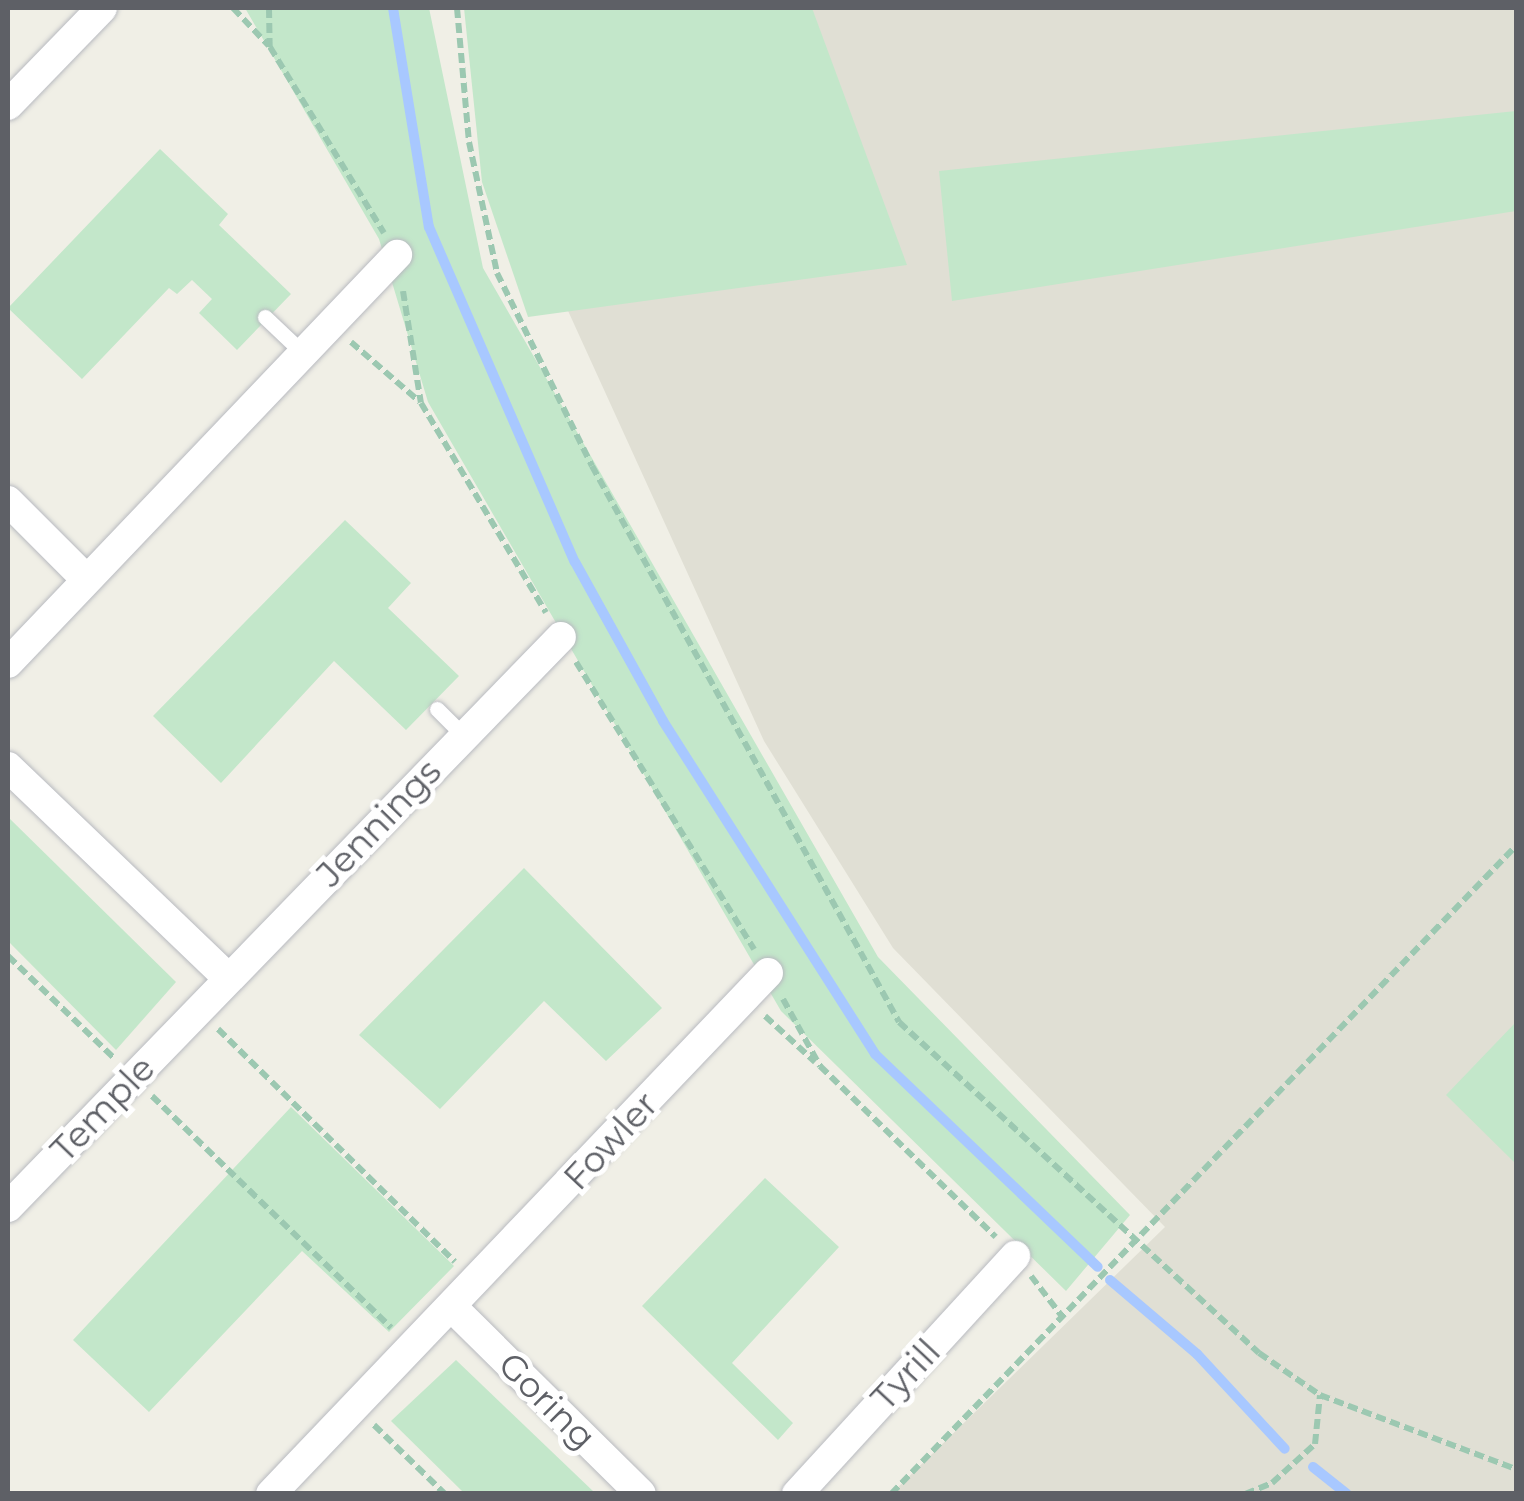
<!DOCTYPE html>
<html>
<head>
<meta charset="utf-8">
<style>
  body { margin:0 }
  #map { position:relative; width:1524px; height:1501px; overflow:hidden; background:#f0efe6; font-family:Montserrat,sans-serif }
  div>[style] { position:absolute }
  .education>* { inset:0; background:#e0dfd4 }
  .green>* { inset:0; background:#c3e7ca }
  .stream>* { height:10px; margin:-5px; padding:0 5px; transform-origin:5px; border-radius:5px; background:#a8c8ff }
  .path>* { height:6px; margin-top:-3px; transform-origin:0; background:repeating-linear-gradient(90deg,#9cc8b1 0 10px,transparent 0 15px) }
  .roads { filter:drop-shadow(0 0 2px #b8bac0) drop-shadow(0 0 2px #b8bac0) }
  .service>* { height:15px; margin:-7.5px; padding:0 7.5px; transform-origin:7.5px; border-radius:7.5px; background:#fff }
  .minor>* { height:30px; margin:-15px; padding:0 15px; transform-origin:15px; border-radius:15px; background:#fff }
  span { translate:-50% -50%; white-space:nowrap; text-align:center; line-height:1.15; -webkit-text-stroke:10px #fff; paint-order:stroke }
  .street-label { font-size:35px; color:#5e6066 }
  .frame { position:absolute; inset:0; border:10px solid #5e6066; pointer-events:none }
</style>
</head>
<body>
<div id="map">
  <div class="education">
    <i style="clip-path:polygon(482px 8px,1516px 8px,1516px 1493px,892px 1493px,1165px 1227px,893px 948px,764px 741px,523px 212px)"></i>
  </div>
  <div class="green">
    <i style="clip-path:polygon(245px 8px,429px 8px,483px 268px,878px 957px,1130px 1215px,1066px 1291px,781px 1011px,428px 402px,379px 239px)"></i>
    <i style="clip-path:polygon(464px 8px,812px 8px,907px 265px,528px 317px,482px 182px)"></i>
    <i style="clip-path:polygon(1516px 111px,1516px 211px,952px 301px,939px 171px)"></i>
    <i style="clip-path:polygon(160px 149px,228px 214px,219px 225px,291px 294px,237px 350px,199px 313px,212px 299px,192px 280px,177px 294px,169px 288px,82px 379px,8px 308px)"></i>
    <i style="clip-path:polygon(345px 520px,411px 583px,388px 608px,459px 676px,406px 730px,334px 661px,221px 783px,153px 716px)"></i>
    <i style="clip-path:polygon(8px 817px,176px 982px,116px 1050px,8px 941px)"></i>
    <i style="clip-path:polygon(524px 868px,662px 1008px,606px 1061px,544px 1001px,440px 1109px,359px 1035px)"></i>
    <i style="clip-path:polygon(1516px 1022px,1516px 1164px,1446px 1095px)"></i>
    <i style="clip-path:polygon(291px 1107px,454px 1266px,389px 1332px,302px 1251px,149px 1412px,73px 1340px)"></i>
    <i style="clip-path:polygon(765px 1178px,839px 1247px,732px 1363px,793px 1423px,778px 1440px,642px 1306px)"></i>
    <i style="clip-path:polygon(456px 1360px,595px 1493px,464px 1493px,391px 1421px)"></i>
  </div>
  <div class="stream">
    <i style="left:393px;top:8px;width:222px;rotate:80.7deg"></i>
    <i style="left:429px;top:227px;width:365px;rotate:66.5deg"></i>
    <i style="left:575px;top:562px;width:182px;rotate:61deg"></i>
    <i style="left:663px;top:721px;width:395px;rotate:57.5deg"></i>
    <i style="left:875px;top:1054px;width:308px;rotate:43.7deg"></i>
    <i style="left:1110px;top:1280px;width:114px;rotate:40.4deg"></i>
    <i style="left:1197px;top:1354px;width:129px;rotate:47.2deg"></i>
    <i style="left:1313px;top:1467px;width:43px;rotate:38.5deg"></i>
  </div>
  <div class="path">
    <i style="left:233px;top:8px;width:52px;rotate:46.5deg"></i>
    <i style="left:269px;top:8px;width:39px;rotate:89deg"></i>
    <i style="left:270px;top:47px;width:218px;rotate:58.5deg"></i>
    <i style="left:457px;top:8px;width:135px;rotate:84.9deg"></i>
    <i style="left:469px;top:142px;width:134px;rotate:77.9deg"></i>
    <i style="left:497px;top:273px;width:215px;rotate:63.8deg"></i>
    <i style="left:592px;top:466px;width:635px;rotate:61.09deg"></i>
    <i style="left:899px;top:1022px;width:489px;rotate:42.6deg"></i>
    <i style="left:1259px;top:1353px;width:74px;rotate:34.5deg"></i>
    <i style="left:1320px;top:1395px;width:210px;rotate:20.7deg"></i>
    <i style="left:403px;top:291px;width:113px;rotate:80.9deg"></i>
    <i style="left:421px;top:403px;width:244px;rotate:59.2deg"></i>
    <i style="left:351px;top:342px;width:91px;rotate:41deg"></i>
    <i style="left:576px;top:662px;width:338px;rotate:58.2deg"></i>
    <i style="left:8px;top:956px;width:149px;rotate:43.9deg"></i>
    <i style="left:783px;top:999px;width:77px;rotate:61.1deg"></i>
    <i style="left:820px;top:1066px;width:245px;rotate:44.2deg"></i>
    <i style="left:765px;top:1016px;width:68px;rotate:42.6deg"></i>
    <i style="left:218px;top:1029px;width:332px;rotate:44.5deg"></i>
    <i style="left:152px;top:1096px;width:333px;rotate:44.1deg"></i>
    <i style="left:1031px;top:1276px;width:49px;rotate:52.4deg"></i>
    <i style="left:374px;top:1425px;width:99px;rotate:44.2deg"></i>
    <i style="left:891px;top:1494px;width:900px;rotate:-46.04deg"></i>
    <i style="left:1245px;top:1494px;width:29px;rotate:-22deg"></i>
    <i style="left:1272px;top:1483px;width:58px;rotate:-42.2deg"></i>
    <i style="left:1315px;top:1444px;width:49px;rotate:-84.2deg"></i>
  </div>
  <div class="roads">
    <div class="service">
      <i style="left:265px;top:317px;width:52px;rotate:43.5deg"></i>
      <i style="left:437px;top:709px;width:38px;rotate:45deg"></i>
    </div>
    <div class="minor">
      <i style="left:8px;top:105px;width:135px;rotate:-45.9deg"></i>
      <i style="left:8px;top:501px;width:110px;rotate:45deg"></i>
      <i style="left:8px;top:663px;width:564px;rotate:-46.37deg"></i>
      <i style="left:8px;top:767px;width:305px;rotate:43.8deg"></i>
      <i style="left:8px;top:1207px;width:794px;rotate:-45.87deg"></i>
      <i style="left:453px;top:1308px;width:264px;rotate:44.7deg"></i>
      <i style="left:271px;top:1494px;width:720px;rotate:-46.35deg"></i>
      <i style="left:797px;top:1494px;width:323px;rotate:-47.5deg"></i>
    </div>
  </div>
  <div class="street-label">
    <span style="left:379px;top:823px;rotate:-46deg">Jennings</span>
    <span style="left:103px;top:1109px;rotate:-46deg">Temple</span>
    <span style="left:611px;top:1141px;rotate:-47deg">Fowler</span>
    <span style="left:906px;top:1375px;rotate:-47deg">Tyrill</span>
    <span style="left:547px;top:1401px;rotate:45deg">Goring</span>
  </div>
  <div class="frame"></div>
</div>
</body>
</html>
